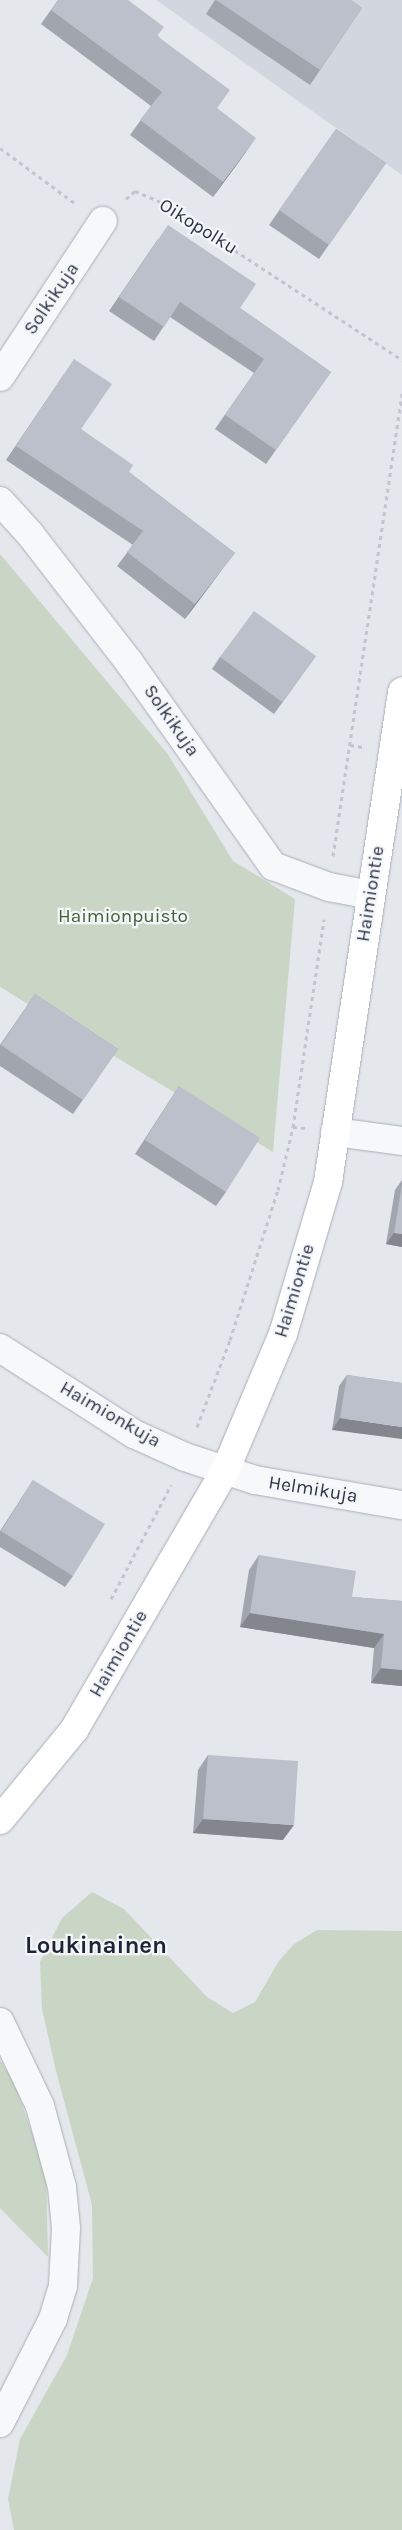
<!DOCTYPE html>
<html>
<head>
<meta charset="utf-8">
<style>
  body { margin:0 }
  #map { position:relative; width:402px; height:2530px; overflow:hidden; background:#e4e7ec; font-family:Karla,sans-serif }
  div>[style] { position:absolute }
  .built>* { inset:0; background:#d2d6de }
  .green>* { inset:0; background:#c9d6c5 }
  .path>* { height:3px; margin-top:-1.5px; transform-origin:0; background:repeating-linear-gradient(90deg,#c2c5cb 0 4px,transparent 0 8px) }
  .roads { filter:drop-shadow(0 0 1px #a9aeb7) drop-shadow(0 0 1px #a9aeb7) }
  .street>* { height:28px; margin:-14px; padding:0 14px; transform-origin:14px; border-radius:14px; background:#f7f8fa }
  .secondary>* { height:28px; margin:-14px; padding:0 14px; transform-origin:14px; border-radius:14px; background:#fff }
  .wall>* { inset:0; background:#a1a5ae }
  .shaded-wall>* { inset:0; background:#83868d }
  .building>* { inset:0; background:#bbc0ca }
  span { translate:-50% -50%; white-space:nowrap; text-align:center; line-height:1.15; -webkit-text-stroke:4.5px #f4f6f9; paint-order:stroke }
  .street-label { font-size:19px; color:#2b3445 }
  .park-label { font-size:19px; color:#3f6138 }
  .district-label { font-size:24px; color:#1d2536; font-weight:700 }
</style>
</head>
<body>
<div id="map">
  <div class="built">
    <i style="clip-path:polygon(156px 0,402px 0,402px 175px,162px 4px)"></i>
  </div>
  <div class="green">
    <i style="clip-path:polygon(0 554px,167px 753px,233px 861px,295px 899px,273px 1152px,0 987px)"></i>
    <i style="clip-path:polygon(92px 1892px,124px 1909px,207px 1997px,233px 2013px,255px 2002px,279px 1961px,294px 1944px,317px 1930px,402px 1931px,402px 2530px,14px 2530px,8px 2499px,20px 2439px,67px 2355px,93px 2278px,92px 2205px,56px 2071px,42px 2009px,40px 1962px,62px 1918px)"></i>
    <i style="clip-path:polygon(0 2060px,15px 2084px,46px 2174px,48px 2257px,0 2208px)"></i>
  </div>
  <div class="path">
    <i style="left:0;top:148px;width:94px;rotate:36.4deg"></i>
    <i style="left:126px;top:199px;width:12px;rotate:-42deg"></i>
    <i style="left:135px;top:191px;width:28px;rotate:23deg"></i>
    <i style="left:161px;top:202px;width:288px;rotate:33.2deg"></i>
    <i style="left:350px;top:745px;width:13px;rotate:9deg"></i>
    <i style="left:333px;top:856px;width:468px;rotate:-81.5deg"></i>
    <i style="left:293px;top:1127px;width:12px;rotate:5deg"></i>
    <i style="left:197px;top:1427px;width:93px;rotate:-69.2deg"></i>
    <i style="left:230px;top:1340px;width:157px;rotate:-72.3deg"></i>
    <i style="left:278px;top:1190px;width:65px;rotate:-76.6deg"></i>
    <i style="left:293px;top:1127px;width:210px;rotate:-81.5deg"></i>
    <i style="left:111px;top:1599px;width:129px;rotate:-62.2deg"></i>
  </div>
  <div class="roads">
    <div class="street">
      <i style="left:0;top:377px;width:187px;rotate:-56.6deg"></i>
      <i style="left:0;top:501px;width:45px;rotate:47.7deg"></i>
      <i style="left:30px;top:534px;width:162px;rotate:52.3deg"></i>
      <i style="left:129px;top:662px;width:250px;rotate:54.8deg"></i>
      <i style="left:273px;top:866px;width:60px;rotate:20.6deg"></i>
      <i style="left:329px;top:887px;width:43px;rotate:10.8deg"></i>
      <i style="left:335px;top:1132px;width:68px;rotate:7.7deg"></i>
      <i style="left:0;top:1348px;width:159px;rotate:32.7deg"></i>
      <i style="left:134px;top:1434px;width:56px;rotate:24.3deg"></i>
      <i style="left:185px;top:1457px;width:74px;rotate:18.2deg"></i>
      <i style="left:255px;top:1480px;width:149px;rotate:9.7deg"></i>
      <i style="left:0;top:2022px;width:93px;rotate:64.5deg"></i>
      <i style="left:40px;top:2106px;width:84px;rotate:74.8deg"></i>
      <i style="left:62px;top:2187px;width:41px;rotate:84.4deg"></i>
      <i style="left:66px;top:2228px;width:58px;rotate:93deg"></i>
      <i style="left:63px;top:2286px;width:34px;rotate:107deg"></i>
      <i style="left:53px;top:2319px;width:117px;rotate:117deg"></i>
    </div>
    <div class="secondary">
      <i style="left:0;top:1820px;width:117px;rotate:-50.6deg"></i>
      <i style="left:74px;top:1730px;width:300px;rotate:-59.8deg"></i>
      <i style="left:225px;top:1471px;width:149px;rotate:-67.1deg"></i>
      <i style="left:283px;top:1334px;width:159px;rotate:-73.5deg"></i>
      <i style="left:328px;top:1182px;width:496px;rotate:-81.4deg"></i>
    </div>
  </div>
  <div class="wall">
    <i style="clip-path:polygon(58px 0,158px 36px,217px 108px,246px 152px,213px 197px,130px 135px,151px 106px,41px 24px)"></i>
    <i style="clip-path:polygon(215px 0,351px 0,362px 8px,310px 85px,206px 14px)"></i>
    <i style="clip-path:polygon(336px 129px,386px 163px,319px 259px,269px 225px)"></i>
    <i style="clip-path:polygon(158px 239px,240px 308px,331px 372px,266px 464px,215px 429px,254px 373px,170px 317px,154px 341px,109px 311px)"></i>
    <i style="clip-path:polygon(64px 374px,81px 429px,129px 472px,235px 553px,224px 567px,185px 619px,117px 566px,133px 545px,6px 460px)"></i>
    <i style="clip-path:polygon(316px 656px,274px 714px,212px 669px,220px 657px)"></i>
    <i style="clip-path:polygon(35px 994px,118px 1049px,73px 1114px,0 1066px,0 1045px)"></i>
    <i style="clip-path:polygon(179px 1086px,226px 1192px,216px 1206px,135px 1154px)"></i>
    <i style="clip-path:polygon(402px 1180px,402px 1247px,386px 1244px,395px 1190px)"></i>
    <i style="clip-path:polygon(347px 1375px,402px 1383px,332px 1430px,339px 1386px)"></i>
    <i style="clip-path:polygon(33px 1480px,73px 1576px,65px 1587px,0 1547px,0 1531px)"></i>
    <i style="clip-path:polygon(259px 1555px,352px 1597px,402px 1601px,402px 1686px,371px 1683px,374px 1648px,240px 1627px,249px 1570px)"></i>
    <i style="clip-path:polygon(208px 1755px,283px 1840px,193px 1833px,198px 1770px)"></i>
  </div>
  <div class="shaded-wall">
    <i style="clip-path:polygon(256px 138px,246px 152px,213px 197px,223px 182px)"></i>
    <i style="clip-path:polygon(235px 553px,224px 567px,185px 619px,195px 604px)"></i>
    <i style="clip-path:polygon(394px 1233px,402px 1234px,402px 1247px,386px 1244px)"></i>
    <i style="clip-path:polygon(340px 1418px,402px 1427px,402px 1439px,332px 1430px)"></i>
    <i style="clip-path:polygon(250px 1613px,384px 1634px,374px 1648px,240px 1627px)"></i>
    <i style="clip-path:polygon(381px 1668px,402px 1670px,402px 1686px,371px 1683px)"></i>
    <i style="clip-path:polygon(203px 1819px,294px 1825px,283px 1840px,193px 1833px)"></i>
  </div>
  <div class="building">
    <i style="clip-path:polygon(58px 0,128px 0,164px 27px,157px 36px,230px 90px,217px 108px,256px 138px,223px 182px,140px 120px,162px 92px,51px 10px)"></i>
    <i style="clip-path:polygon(216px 0,351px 0,362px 8px,320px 70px)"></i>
    <i style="clip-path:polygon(336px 129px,386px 163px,329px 245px,279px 210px)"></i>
    <i style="clip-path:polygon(168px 225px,256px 284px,240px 308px,331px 372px,276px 450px,225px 415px,264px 359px,180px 302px,164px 327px,119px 297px)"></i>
    <i style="clip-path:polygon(74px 359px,112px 384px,81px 429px,133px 465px,129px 472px,235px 553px,195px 604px,127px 552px,143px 531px,16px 446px)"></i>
    <i style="clip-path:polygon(254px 611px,316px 656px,282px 702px,220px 657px)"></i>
    <i style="clip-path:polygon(35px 994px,118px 1049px,83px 1100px,1px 1045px)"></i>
    <i style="clip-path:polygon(179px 1086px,260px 1138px,226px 1192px,145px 1140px)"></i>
    <i style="clip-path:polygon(402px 1184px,402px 1234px,394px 1233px)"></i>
    <i style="clip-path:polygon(347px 1375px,402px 1383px,402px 1427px,340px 1418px)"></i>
    <i style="clip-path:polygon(33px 1480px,105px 1524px,73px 1576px,1px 1531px)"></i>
    <i style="clip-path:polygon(259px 1555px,356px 1571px,352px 1597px,402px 1601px,402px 1670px,381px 1668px,384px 1634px,250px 1613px)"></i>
    <i style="clip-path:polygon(208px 1755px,298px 1761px,294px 1825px,203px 1819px)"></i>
  </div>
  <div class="street-label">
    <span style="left:198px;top:227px;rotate:32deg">Oikopolku</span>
    <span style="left:52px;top:299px;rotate:-56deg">Solkikuja</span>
    <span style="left:171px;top:721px;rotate:55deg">Solkikuja</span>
    <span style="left:371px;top:894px;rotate:-81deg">Haimiontie</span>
    <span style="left:295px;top:1291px;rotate:-73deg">Haimiontie</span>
    <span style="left:110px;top:1415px;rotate:30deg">Haimionkuja</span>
    <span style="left:313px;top:1490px;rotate:9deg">Helmikuja</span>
    <span style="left:119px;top:1654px;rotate:-60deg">Haimiontie</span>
  </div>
  <div class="park-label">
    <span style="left:123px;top:917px">Haimionpuisto</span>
  </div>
  <div class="district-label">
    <span style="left:96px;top:1946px">Loukinainen</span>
  </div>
</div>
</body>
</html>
